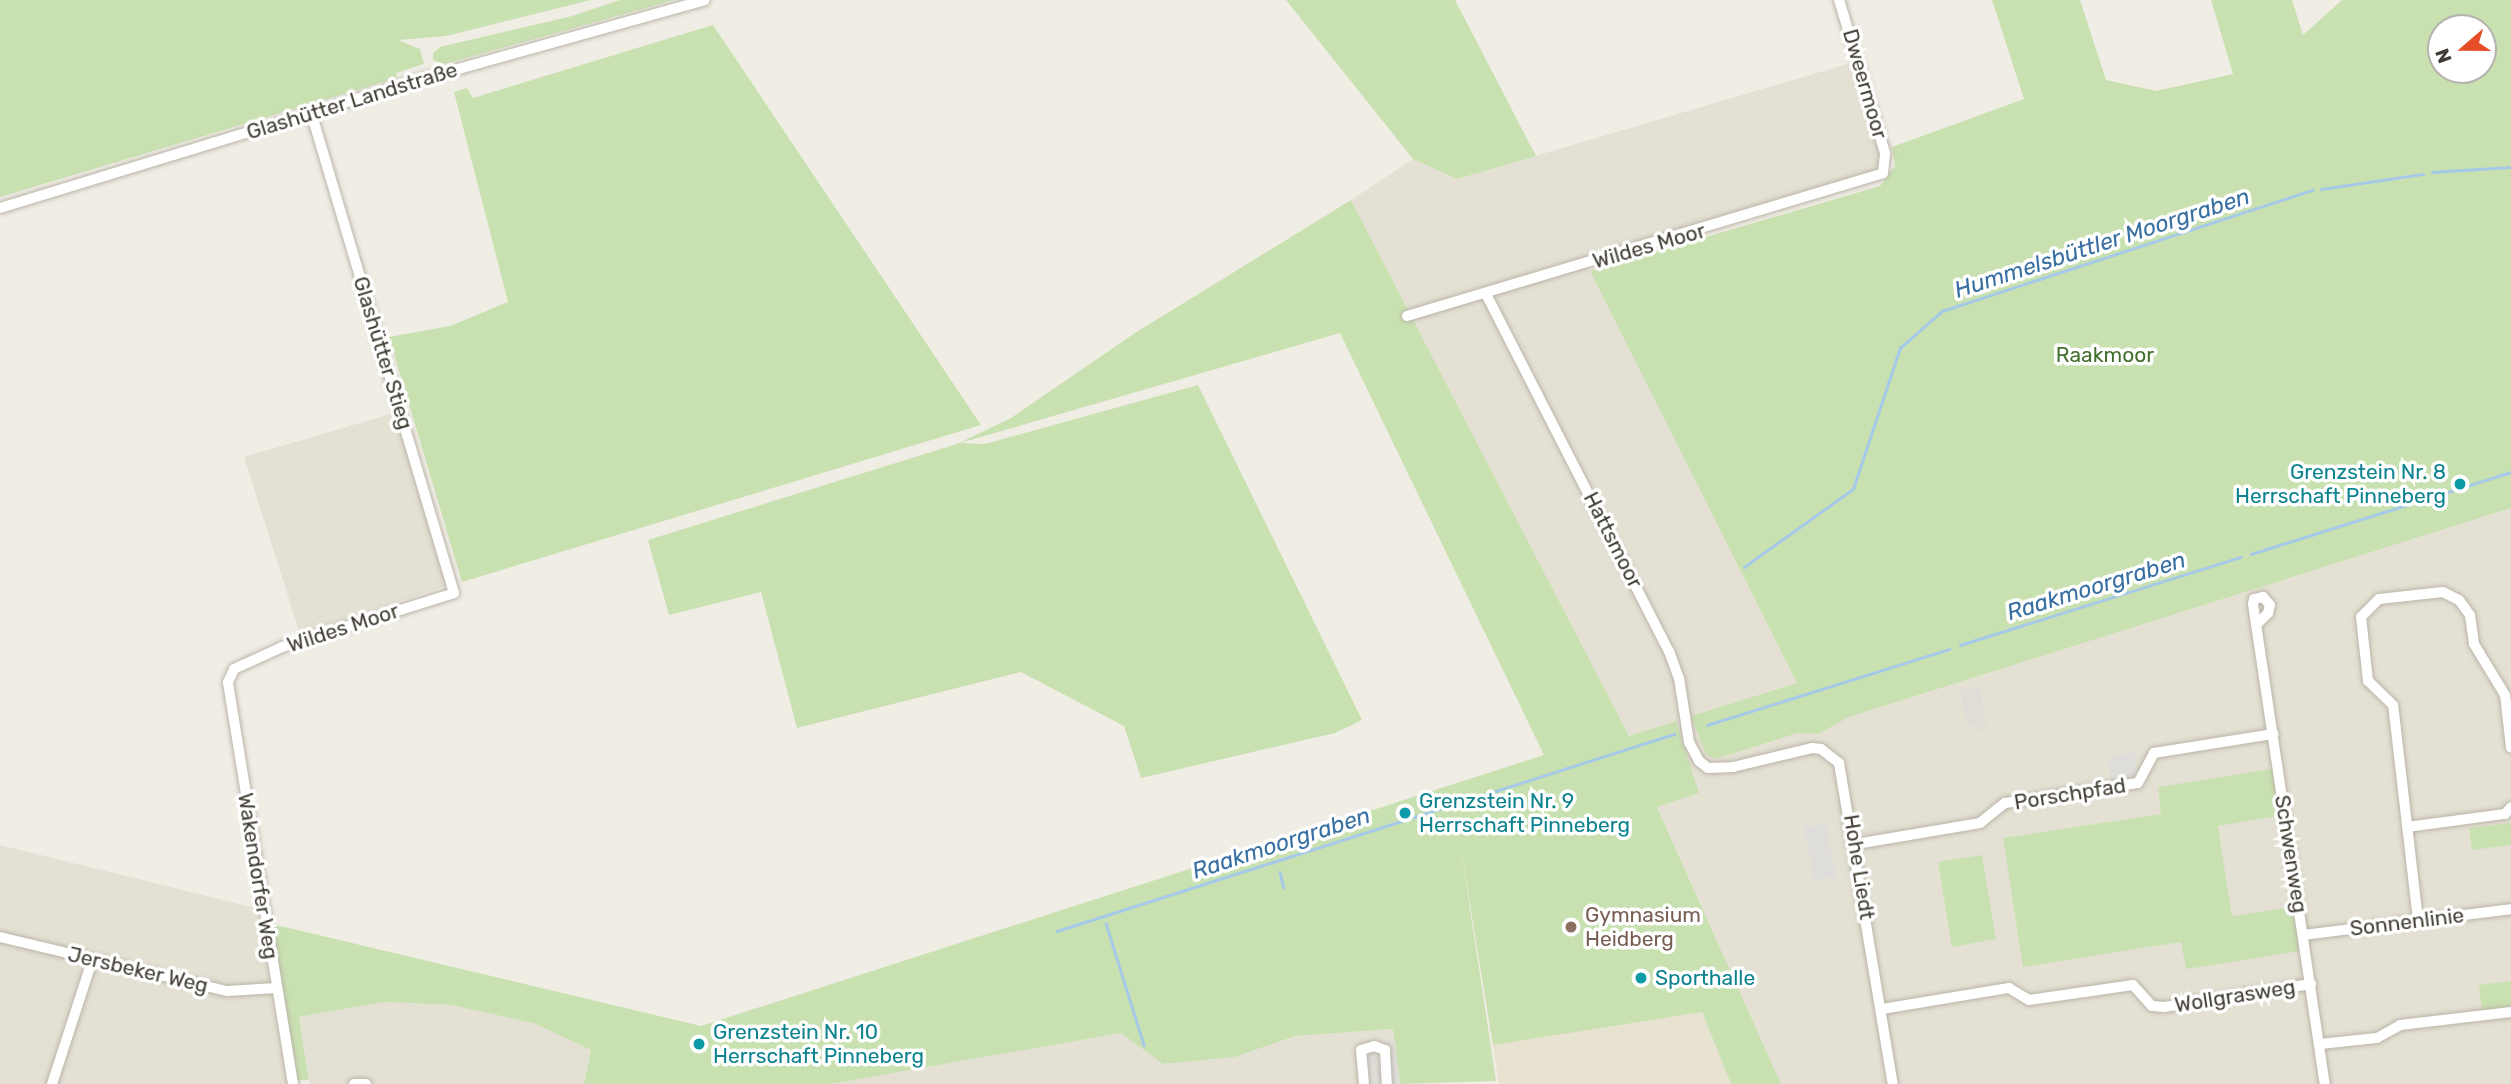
<!DOCTYPE html>
<html>
<head>
<meta charset="utf-8">
<style>
  body { margin:0 }
  #map { position:relative; width:2511px; height:1084px; overflow:hidden; background:#f0ede5; font-family:Rubik,sans-serif }
  div>[style] { position:absolute }
  .residential>* { inset:0; background:#e4e0d3 }
  .industrial>* { inset:0; background:#e0dcd6 }
  .education>* { inset:0; background:#e8e3d0 }
  .green>* { inset:0; background:#c9e1b1 }
  .parking>* { inset:0; background:#dfddd9 }
  .stream>* { height:2.5px; margin:-1.25px; padding:0 1.25px; transform-origin:1.25px; border-radius:1.25px; background:#a6c9e8 }
  .roads { filter:drop-shadow(0 0 2px #bbb5a8) drop-shadow(0 0 2px #bbb5a8) }
  .minor>* { height:10px; margin:-5px; padding:0 5px; transform-origin:5px; border-radius:5px; background:#fff }
  .dots>* { width:19px; height:19px; translate:-50% -50%; box-sizing:border-box; border:4px solid #fff; border-radius:50% }
  span { translate:-50% -50%; white-space:nowrap; text-align:center; line-height:1.15; -webkit-text-stroke:7px #fff; paint-order:stroke }
  .street-label { font-size:21px; color:#423e35 }
  .park-label { font-size:21px; color:#436e2e }
  .culture-label { font-size:21px; color:#0d838f }
  .right { translate:-100% -50%; text-align:right }
  .left { translate:0 -50%; text-align:left }
  .education-label { font-size:21px; color:#785e54 }
  .water-label { font-size:23px; color:#3970a3; font-style:italic }
  .north { position:absolute; left:2427px; top:14px; width:70px; height:70px; box-sizing:border-box; background:#fff; border:2px solid #b3b2ae; border-radius:50%; rotate:250deg; font-size:19px; font-weight:700; line-height:28px; text-align:center; color:#423e35 }
  .north::after { content:''; display:block; margin:auto; width:24px; height:32px; background:#e54e26; clip-path:polygon(50% 0,100% 100%,50% 72%,0 100%) }
</style>
</head>
<body>
<div id="map">
  <div class="residential">
    <i style="clip-path:polygon(evenodd,1854px 62px,1883px 169px,1584px 258px,1797px 683px,1691px 716px,1716px 759px,1798px 733px,1818px 733px,1849px 717px,2511px 508px,2511px 1084px,1781px 1084px,1657px 806px,1676px 721px,1629px 736px,1351px 200px,1413px 159px,1457px 179px,1854px 62px,2158px 787px,2279px 816px,2218px 825px,2232px 916px,2186px 969px,2182px 941px,2003px 838px,2162px 814px,2158px 787px)"></i>
    <i style="clip-path:polygon(394px 413px,448px 585px,300px 634px,244px 457px)"></i>
    <i style="clip-path:polygon(0 845px,256px 908px,288px 1084px,0 1084px)"></i>
    <i style="clip-path:polygon(385px 1002px,451px 1005px,533px 1023px,591px 1050px,584px 1084px,310px 1084px,299px 1017px)"></i>
    <i style="clip-path:polygon(1394px 1029px,1395px 1040px,1358px 1045px,1362px 1084px,831px 1084px,1121px 1033px,1164px 1064px,1235px 1057px,1295px 1036px)"></i>
  </div>
  <div class="industrial">
    <i style="clip-path:polygon(1980px 688px,1986px 728px,1975px 731px,1974px 723px,1966px 724px,1961px 690px)"></i>
  </div>
  <div class="education">
    <i style="clip-path:polygon(1460px 841px,1702px 1012px,1731px 1084px,1499px 1084px)"></i>
  </div>
  <div class="green">
    <i style="clip-path:polygon(0 0,591px 0,446px 36px,398px 40px,420px 49px,424px 64px,396px 73px,397px 78px,0 197px)"></i>
    <i style="clip-path:polygon(620px 0,674px 0,444px 64px,433px 60px,433px 53px,440px 47px,572px 16px)"></i>
    <i style="clip-path:polygon(1286px 0,1455px 0,1536px 156px,1457px 179px,1413px 159px)"></i>
    <i style="clip-path:polygon(evenodd,1992px 0,2080px 0,2106px 80px,2156px 91px,2233px 74px,2211px 0,2292px 0,2303px 35px,2342px 0,2511px 0,2511px 508px,1849px 717px,1818px 734px,1798px 733px,1716px 759px,1706px 754px,1691px 716px,1797px 683px,1590px 271px,1880px 186px,1895px 166px,1892px 147px,2024px 99px,1992px 0,2483px 28px,2483px 70px,2441px 70px,2441px 28px,2483px 28px)"></i>
    <i style="clip-path:polygon(713px 25px,981px 425px,462px 582px,389px 337px,450px 326px,508px 302px,454px 92px,467px 88px,473px 98px)"></i>
    <i style="clip-path:polygon(1351px 200px,1629px 736px,1676px 721px,1699px 793px,1657px 807px,1781px 1084px,1731px 1084px,1702px 1012px,1493px 1045px,1460px 842px,1496px 1081px,1400px 1084px,1393px 1029px,1295px 1036px,1235px 1057px,1163px 1064px,1121px 1033px,831px 1084px,584px 1084px,591px 1050px,533px 1023px,451px 1005px,385px 1002px,299px 1017px,309px 1080px,297px 1080px,272px 924px,701px 1026px,1544px 755px,1340px 333px,960px 443px,985px 444px,1198px 385px,1362px 720px,1335px 733px,1141px 778px,1124px 726px,1021px 672px,797px 728px,761px 592px,669px 615px,648px 540px,957px 444px,1011px 418px,1135px 333px)"></i>
    <i style="clip-path:polygon(2272px 769px,2279px 816px,2218px 826px,2232px 916px,2293px 907px,2300px 951px,2186px 969px,2181px 942px,2023px 967px,2003px 838px,2161px 814px,2158px 787px)"></i>
    <i style="clip-path:polygon(2511px 823px,2511px 845px,2472px 850px,2469px 828px)"></i>
    <i style="clip-path:polygon(1982px 855px,1996px 939px,1952px 947px,1938px 862px)"></i>
    <i style="clip-path:polygon(2511px 981px,2511px 1007px,2482px 1011px,2479px 985px)"></i>
  </div>
  <div class="parking">
    <i style="clip-path:polygon(2135px 752px,2138px 776px,2111px 780px,2108px 757px)"></i>
    <i style="clip-path:polygon(1826px 823px,1836px 877px,1814px 881px,1804px 827px)"></i>
    <i style="clip-path:polygon(1395px 1040px,1400px 1084px,1362px 1084px,1358px 1044px)"></i>
  </div>
  <div class="stream">
    <i style="left:2432px;top:172px;width:79px;rotate:-3.6deg"></i>
    <i style="left:2321px;top:189px;width:103px;rotate:-8.4deg"></i>
    <i style="left:2251px;top:554px;width:273px;rotate:-17.5deg"></i>
    <i style="left:1744px;top:567px;width:134px;rotate:-35.6deg"></i>
    <i style="left:1853px;top:489px;width:149px;rotate:-71.6deg"></i>
    <i style="left:1900px;top:348px;width:56px;rotate:-41.4deg"></i>
    <i style="left:1942px;top:311px;width:390px;rotate:-18.1deg"></i>
    <i style="left:1960px;top:645px;width:294px;rotate:-17.4deg"></i>
    <i style="left:1707px;top:725px;width:254px;rotate:-17.4deg"></i>
    <i style="left:1280px;top:872px;width:16px;rotate:76deg"></i>
    <i style="left:1106px;top:923px;width:128px;rotate:72.7deg"></i>
    <i style="left:1057px;top:931px;width:648px;rotate:-17.71deg"></i>
  </div>
  <div class="roads">
    <div class="minor">
      <i style="left:0;top:208px;width:453px;rotate:-17deg"></i>
      <i style="left:433px;top:76px;width:282px;rotate:-15.6deg"></i>
      <i style="left:1486px;top:294px;width:401px;rotate:62.9deg"></i>
      <i style="left:1669px;top:651px;width:29px;rotate:70deg"></i>
      <i style="left:1679px;top:678px;width:65px;rotate:81.1deg"></i>
      <i style="left:1689px;top:742px;width:21px;rotate:62deg"></i>
      <i style="left:1699px;top:761px;width:11px;rotate:38deg"></i>
      <i style="left:1708px;top:768px;width:25px;rotate:-2deg"></i>
      <i style="left:1733px;top:767px;width:81px;rotate:-13.5deg"></i>
      <i style="left:1812px;top:748px;width:9px;rotate:6deg"></i>
      <i style="left:1821px;top:749px;width:23px;rotate:38deg"></i>
      <i style="left:1839px;top:763px;width:326px;rotate:80.5deg"></i>
      <i style="left:1407px;top:316px;width:497px;rotate:-16.7deg"></i>
      <i style="left:1883px;top:173px;width:20px;rotate:-84deg"></i>
      <i style="left:1885px;top:153px;width:160px;rotate:-106.7deg"></i>
      <i style="left:2256px;top:625px;width:17px;rotate:-45deg"></i>
      <i style="left:2268px;top:613px;width:8px;rotate:-76deg"></i>
      <i style="left:2270px;top:605px;width:11px;rotate:-131deg"></i>
      <i style="left:2263px;top:597px;width:9px;rotate:167deg"></i>
      <i style="left:2254px;top:599px;width:5px;rotate:101deg"></i>
      <i style="left:2253px;top:604px;width:485px;rotate:81.5deg"></i>
      <i style="left:2407px;top:827px;width:99px;rotate:-7.6deg"></i>
      <i style="left:2505px;top:814px;width:9px;rotate:-49deg"></i>
      <i style="left:1856px;top:844px;width:126px;rotate:-9.6deg"></i>
      <i style="left:1980px;top:823px;width:32px;rotate:-39deg"></i>
      <i style="left:2005px;top:803px;width:134px;rotate:-8.6deg"></i>
      <i style="left:2138px;top:783px;width:34px;rotate:-62deg"></i>
      <i style="left:2154px;top:753px;width:121px;rotate:-9.1deg"></i>
      <i style="left:2418px;top:920px;width:216px;rotate:-96.6deg"></i>
      <i style="left:2393px;top:705px;width:35px;rotate:-136deg"></i>
      <i style="left:2368px;top:681px;width:64px;rotate:-96.2deg"></i>
      <i style="left:2361px;top:617px;width:25px;rotate:-45deg"></i>
      <i style="left:2379px;top:599px;width:64px;rotate:-6.2deg"></i>
      <i style="left:2443px;top:592px;width:18px;rotate:27deg"></i>
      <i style="left:2459px;top:600px;width:19px;rotate:54deg"></i>
      <i style="left:2470px;top:615px;width:29px;rotate:82deg"></i>
      <i style="left:2474px;top:644px;width:60px;rotate:58.7deg"></i>
      <i style="left:2505px;top:695px;width:53px;rotate:83.5deg"></i>
      <i style="left:2303px;top:935px;width:210px;rotate:-7.1deg"></i>
      <i style="left:0;top:937px;width:233px;rotate:13.4deg"></i>
      <i style="left:227px;top:991px;width:49px;rotate:-3.5deg"></i>
      <i style="left:1882px;top:1009px;width:129px;rotate:-9.4deg"></i>
      <i style="left:2009px;top:988px;width:23px;rotate:31deg"></i>
      <i style="left:2029px;top:1000px;width:105px;rotate:-8.2deg"></i>
      <i style="left:2133px;top:985px;width:28px;rotate:48deg"></i>
      <i style="left:2152px;top:1006px;width:12px;rotate:5deg"></i>
      <i style="left:2164px;top:1007px;width:149px;rotate:-8.9deg"></i>
      <i style="left:2320px;top:1044px;width:57px;rotate:-6deg"></i>
      <i style="left:2377px;top:1038px;width:26px;rotate:-29deg"></i>
      <i style="left:2400px;top:1025px;width:112px;rotate:-6.7deg"></i>
      <i style="left:52px;top:1084px;width:129px;rotate:-72deg"></i>
      <i style="left:293px;top:1084px;width:407px;rotate:-99.2deg"></i>
      <i style="left:228px;top:682px;width:14px;rotate:-65deg"></i>
      <i style="left:234px;top:669px;width:53px;rotate:-24.6deg"></i>
      <i style="left:282px;top:647px;width:180px;rotate:-17.4deg"></i>
      <i style="left:454px;top:593px;width:502px;rotate:-106.56deg"></i>
      <i style="left:354px;top:1084px;width:12px"></i>
      <i style="left:1364px;top:1084px;width:34px;rotate:-95deg"></i>
      <i style="left:1361px;top:1050px;width:14px;rotate:-17deg"></i>
      <i style="left:1374px;top:1046px;width:12px;rotate:20deg"></i>
      <i style="left:1385px;top:1050px;width:34px;rotate:87deg"></i>
    </div>
  </div>
  <div class="dots">
    <i style="left:2460px;top:484px;background:#0f9aa8"></i>
    <i style="left:1405px;top:813px;background:#0f9aa8"></i>
    <i style="left:1571px;top:927px;background:#8d6e63"></i>
    <i style="left:1641px;top:978px;background:#0f9aa8"></i>
    <i style="left:699px;top:1044px;background:#0f9aa8"></i>
  </div>
  <div class="street-label">
    <span style="left:1865px;top:84px;rotate:74deg">Dweermoor</span>
    <span style="left:352px;top:101px;rotate:-17deg">Glashütter Landstraße</span>
    <span style="left:1649px;top:246px;rotate:-16deg">Wildes Moor</span>
    <span style="left:383px;top:353px;rotate:73deg">Glashütter Stieg</span>
    <span style="left:1613px;top:540px;rotate:63deg">Hattsmoor</span>
    <span style="left:343px;top:628px;rotate:-18deg">Wildes Moor</span>
    <span style="left:2070px;top:794px;rotate:-9deg">Porschpfad</span>
    <span style="left:2291px;top:854px;rotate:81deg">Schwenweg</span>
    <span style="left:1859px;top:867px;rotate:81deg">Hohe Liedt</span>
    <span style="left:258px;top:876px;rotate:81deg">Wakendorfer Weg</span>
    <span style="left:2407px;top:922px;rotate:-7deg">Sonnenlinie</span>
    <span style="left:138px;top:970px;rotate:13deg">Jersbeker Weg</span>
    <span style="left:2235px;top:996px;rotate:-9deg">Wollgrasweg</span>
  </div>
  <div class="park-label">
    <span style="left:2105px;top:355px">Raakmoor</span>
  </div>
  <div class="culture-label">
    <span class="right" style="left:2446px;top:484px">Grenzstein Nr. 8<br>Herrschaft Pinneberg</span>
    <span class="left" style="left:1419px;top:813px">Grenzstein Nr. 9<br>Herrschaft Pinneberg</span>
    <span class="left" style="left:1655px;top:978px">Sporthalle</span>
    <span class="left" style="left:713px;top:1044px">Grenzstein Nr. 10<br>Herrschaft Pinneberg</span>
  </div>
  <div class="education-label">
    <span class="left" style="left:1585px;top:927px">Gymnasium<br>Heidberg</span>
  </div>
  <div class="water-label">
    <span style="left:2102px;top:243px;rotate:-18deg">Hummelsbüttler Moorgraben</span>
    <span style="left:2096px;top:586px;rotate:-17deg">Raakmoorgraben</span>
    <span style="left:1281px;top:843px;rotate:-18deg">Raakmoorgraben</span>
  </div>
  <div class="north">N</div>
</div>
</body>
</html>
